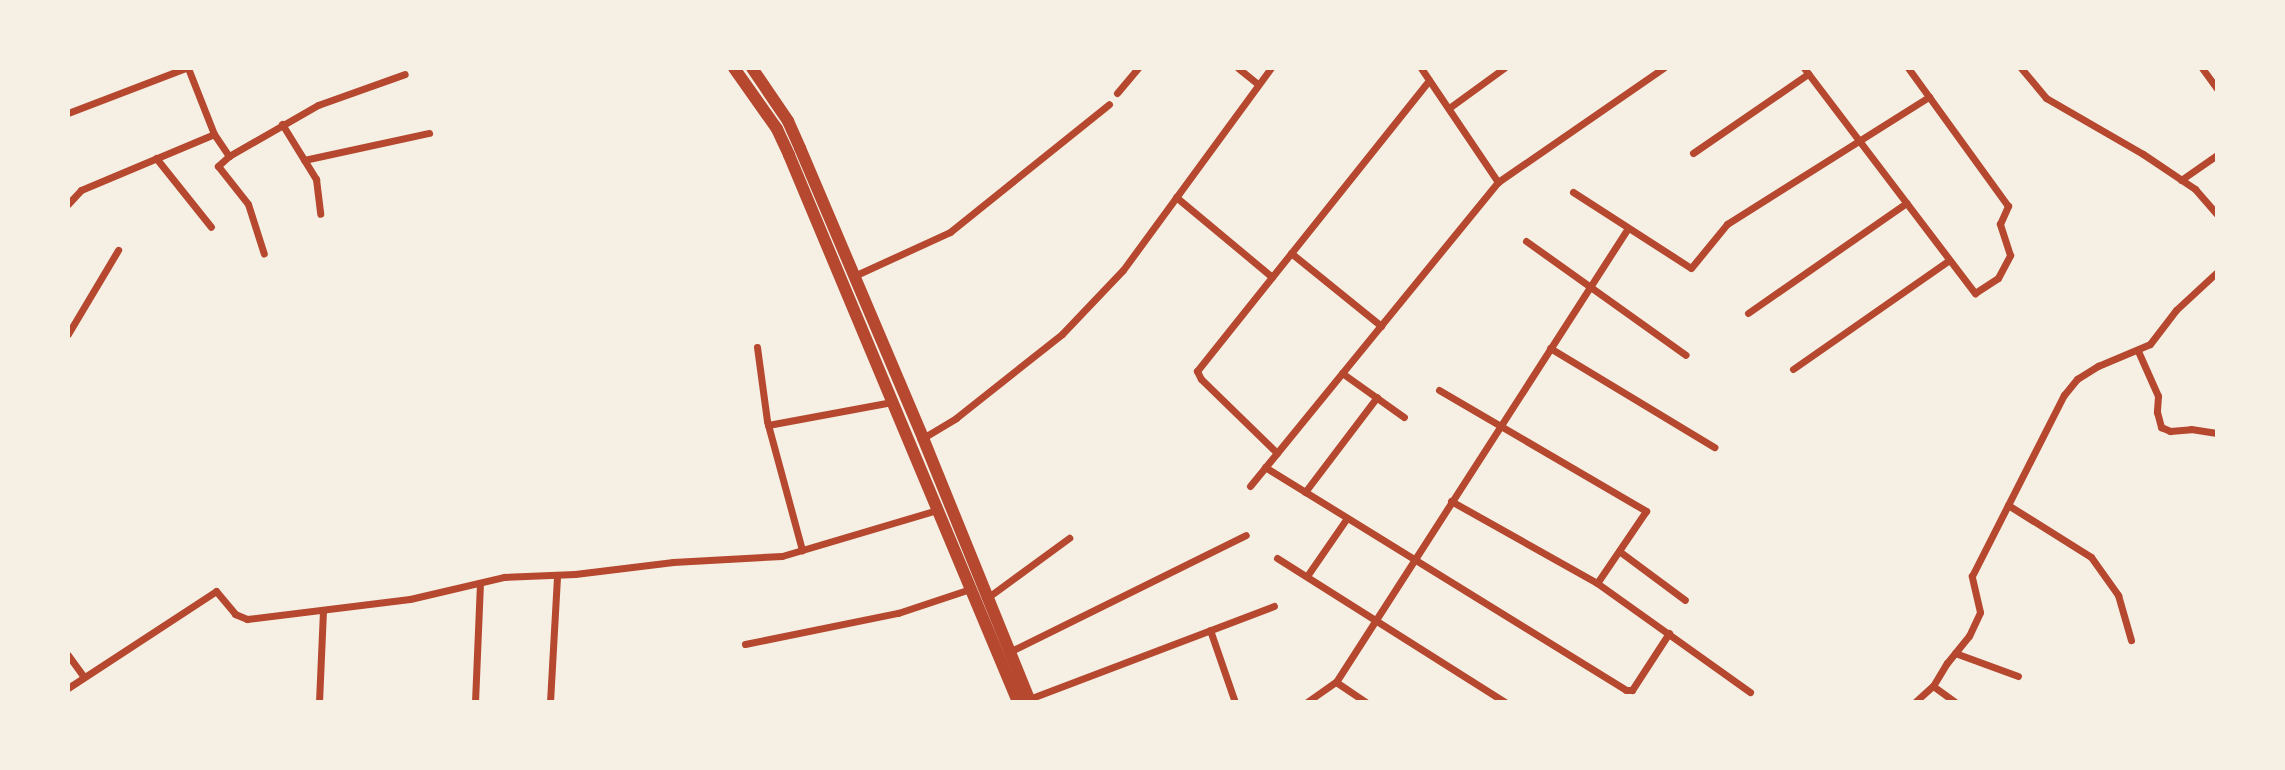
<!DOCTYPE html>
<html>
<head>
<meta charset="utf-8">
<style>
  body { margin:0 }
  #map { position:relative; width:2285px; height:770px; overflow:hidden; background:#f6efe4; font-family:Mulish,sans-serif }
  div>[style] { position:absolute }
  .minor>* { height:7px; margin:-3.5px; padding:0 3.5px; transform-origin:3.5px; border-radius:3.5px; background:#b5482f }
  .primary>* { height:12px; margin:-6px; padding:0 6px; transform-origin:6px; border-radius:6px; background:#b5482f }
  span { translate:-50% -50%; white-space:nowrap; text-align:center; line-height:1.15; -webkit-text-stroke:5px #f6efe4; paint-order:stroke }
  .frame { position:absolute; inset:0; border:70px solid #f6efe4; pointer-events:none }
</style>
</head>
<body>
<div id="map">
  <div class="minor">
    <i style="left:1238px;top:68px;width:26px;rotate:39deg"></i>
    <i style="left:1421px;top:68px;width:138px;rotate:56deg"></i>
    <i style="left:1804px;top:68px;width:283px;rotate:52.8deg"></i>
    <i style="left:1975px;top:293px;width:27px;rotate:-33deg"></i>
    <i style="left:1998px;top:278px;width:26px;rotate:-62deg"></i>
    <i style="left:2010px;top:255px;width:33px;rotate:-108deg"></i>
    <i style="left:2000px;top:224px;width:20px;rotate:-66deg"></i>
    <i style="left:2008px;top:206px;width:170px;rotate:-125.9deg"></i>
    <i style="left:2021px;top:68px;width:39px;rotate:50deg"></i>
    <i style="left:2046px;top:98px;width:112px;rotate:30deg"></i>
    <i style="left:2143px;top:154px;width:63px;rotate:33.9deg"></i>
    <i style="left:2195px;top:189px;width:33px;rotate:49deg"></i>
    <i style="left:2202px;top:68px;width:26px;rotate:54deg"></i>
    <i style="left:1117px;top:93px;width:33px;rotate:-50deg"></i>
    <i style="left:1449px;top:108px;width:68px;rotate:-36deg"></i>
    <i style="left:68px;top:113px;width:126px;rotate:-20.9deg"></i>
    <i style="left:282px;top:124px;width:65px;rotate:58.3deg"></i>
    <i style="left:316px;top:179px;width:35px;rotate:83deg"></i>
    <i style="left:214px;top:134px;width:27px;rotate:56deg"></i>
    <i style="left:229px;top:156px;width:103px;rotate:-29.8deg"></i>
    <i style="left:318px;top:105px;width:92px;rotate:-19.6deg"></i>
    <i style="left:1693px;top:153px;width:140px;rotate:-34.5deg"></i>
    <i style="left:229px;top:156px;width:15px;rotate:138deg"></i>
    <i style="left:218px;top:166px;width:48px;rotate:51.7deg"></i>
    <i style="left:248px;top:204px;width:52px;rotate:72.3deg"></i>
    <i style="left:156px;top:158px;width:88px;rotate:51.4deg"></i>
    <i style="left:304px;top:160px;width:128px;rotate:-12.2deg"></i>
    <i style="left:2181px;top:180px;width:44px;rotate:-34.8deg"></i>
    <i style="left:1573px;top:192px;width:140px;rotate:32.8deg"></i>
    <i style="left:1691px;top:268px;width:57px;rotate:-50.7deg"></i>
    <i style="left:1727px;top:224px;width:239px;rotate:-32.2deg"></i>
    <i style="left:1176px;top:197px;width:125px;rotate:39.8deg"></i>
    <i style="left:68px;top:204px;width:19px;rotate:-47deg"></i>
    <i style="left:81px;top:190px;width:144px;rotate:-22.8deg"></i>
    <i style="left:214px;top:134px;width:71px;rotate:-111.5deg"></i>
    <i style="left:1526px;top:241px;width:196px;rotate:35.5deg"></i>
    <i style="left:1291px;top:253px;width:116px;rotate:39deg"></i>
    <i style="left:854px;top:276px;width:106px;rotate:-24.6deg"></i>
    <i style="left:950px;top:232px;width:204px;rotate:-38.8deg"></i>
    <i style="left:1748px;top:313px;width:193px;rotate:-34.8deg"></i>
    <i style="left:68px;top:334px;width:98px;rotate:-59.2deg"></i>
    <i style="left:757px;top:347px;width:75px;rotate:82.3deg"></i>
    <i style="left:767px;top:421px;width:134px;rotate:74.8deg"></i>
    <i style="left:1550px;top:348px;width:192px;rotate:31.1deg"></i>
    <i style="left:2138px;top:351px;width:49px;rotate:66deg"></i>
    <i style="left:2158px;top:396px;width:16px;rotate:94deg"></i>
    <i style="left:2157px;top:412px;width:16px;rotate:75deg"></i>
    <i style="left:2161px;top:427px;width:10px;rotate:24deg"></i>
    <i style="left:2170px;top:431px;width:21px;rotate:-5deg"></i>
    <i style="left:2191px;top:429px;width:26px;rotate:9deg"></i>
    <i style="left:1793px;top:369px;width:190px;rotate:-34.9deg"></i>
    <i style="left:1342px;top:373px;width:76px;rotate:35.4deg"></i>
    <i style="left:1439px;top:390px;width:240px;rotate:30.3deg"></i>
    <i style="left:1646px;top:511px;width:87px;rotate:124.2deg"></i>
    <i style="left:768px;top:425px;width:126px;rotate:-10.5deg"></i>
    <i style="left:923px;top:438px;width:39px;rotate:-31deg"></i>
    <i style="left:956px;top:418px;width:135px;rotate:-38.4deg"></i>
    <i style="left:1062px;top:334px;width:88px;rotate:-46.4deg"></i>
    <i style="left:1123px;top:270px;width:250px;rotate:-53.8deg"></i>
    <i style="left:1277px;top:453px;width:106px;rotate:-135.8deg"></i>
    <i style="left:1201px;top:379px;width:9px;rotate:-117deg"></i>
    <i style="left:1197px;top:371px;width:372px;rotate:-51.4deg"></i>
    <i style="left:1265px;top:467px;width:424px;rotate:31.7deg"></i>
    <i style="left:1626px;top:690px;width:6px"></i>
    <i style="left:1632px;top:690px;width:68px;rotate:-57deg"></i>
    <i style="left:1250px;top:486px;width:392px;rotate:-50.8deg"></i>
    <i style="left:1498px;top:182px;width:201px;rotate:-34.6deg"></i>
    <i style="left:1305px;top:492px;width:119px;rotate:-52.8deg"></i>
    <i style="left:1451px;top:501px;width:167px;rotate:29.3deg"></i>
    <i style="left:1597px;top:583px;width:188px;rotate:35.5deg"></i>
    <i style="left:2008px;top:505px;width:98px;rotate:32.1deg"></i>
    <i style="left:2091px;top:557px;width:47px;rotate:54.6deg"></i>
    <i style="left:2118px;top:595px;width:47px;rotate:73.9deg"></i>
    <i style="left:1619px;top:551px;width:82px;rotate:36.6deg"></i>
    <i style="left:1277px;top:558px;width:270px;rotate:32.3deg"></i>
    <i style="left:1307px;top:576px;width:70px;rotate:-55.4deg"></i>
    <i style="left:987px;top:598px;width:102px;rotate:-36.2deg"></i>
    <i style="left:1210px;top:630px;width:76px;rotate:70.9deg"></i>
    <i style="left:745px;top:644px;width:156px;rotate:-11.5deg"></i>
    <i style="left:898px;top:613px;width:76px;rotate:-18.4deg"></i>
    <i style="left:1009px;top:652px;width:264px;rotate:-26.3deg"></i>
    <i style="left:1955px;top:653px;width:67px;rotate:20.1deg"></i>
    <i style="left:68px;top:655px;width:27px;rotate:54deg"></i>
    <i style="left:1336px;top:682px;width:36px;rotate:34deg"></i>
    <i style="left:1933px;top:686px;width:27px;rotate:36deg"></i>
    <i style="left:68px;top:688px;width:177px;rotate:-33.2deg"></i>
    <i style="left:216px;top:591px;width:30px;rotate:50deg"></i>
    <i style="left:235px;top:614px;width:13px;rotate:23deg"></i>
    <i style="left:247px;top:619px;width:164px;rotate:-7deg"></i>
    <i style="left:410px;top:599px;width:97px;rotate:-13.2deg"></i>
    <i style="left:504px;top:577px;width:71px;rotate:-2.4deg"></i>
    <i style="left:575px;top:574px;width:99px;rotate:-7deg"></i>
    <i style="left:673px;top:562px;width:109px;rotate:-3.2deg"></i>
    <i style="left:782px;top:556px;width:162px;rotate:-16.5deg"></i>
    <i style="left:1029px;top:699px;width:262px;rotate:-20.8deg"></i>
    <i style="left:319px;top:702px;width:91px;rotate:-87.5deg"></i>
    <i style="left:475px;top:702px;width:119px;rotate:-87.6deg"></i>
    <i style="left:550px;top:702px;width:127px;rotate:-86.8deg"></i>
    <i style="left:1307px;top:702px;width:35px;rotate:-35deg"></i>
    <i style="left:1336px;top:682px;width:540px;rotate:-57.25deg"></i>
    <i style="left:1915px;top:702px;width:24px;rotate:-42deg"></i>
    <i style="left:1933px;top:686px;width:27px;rotate:-59deg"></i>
    <i style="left:1947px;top:663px;width:35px;rotate:-51deg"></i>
    <i style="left:1969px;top:636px;width:26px;rotate:-65deg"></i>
    <i style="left:1980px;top:612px;width:37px;rotate:-103deg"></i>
    <i style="left:1972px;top:576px;width:203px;rotate:-63.1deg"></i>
    <i style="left:2064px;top:395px;width:21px;rotate:-51deg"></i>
    <i style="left:2077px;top:379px;width:25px;rotate:-32deg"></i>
    <i style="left:2098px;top:366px;width:56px;rotate:-22.9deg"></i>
    <i style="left:2150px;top:344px;width:43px;rotate:-52.6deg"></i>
    <i style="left:2176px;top:310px;width:56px;rotate:-42.8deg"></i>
  </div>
  <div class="primary">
    <i style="left:734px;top:68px;width:75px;rotate:54.8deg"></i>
    <i style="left:777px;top:129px;width:29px;rotate:65deg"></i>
    <i style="left:789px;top:155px;width:593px;rotate:67.28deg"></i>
    <i style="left:752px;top:68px;width:64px;rotate:55.8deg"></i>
    <i style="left:788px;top:121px;width:30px;rotate:66deg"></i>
    <i style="left:800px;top:148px;width:315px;rotate:67deg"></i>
    <i style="left:923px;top:438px;width:285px;rotate:67.9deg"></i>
  </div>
  <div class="frame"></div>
</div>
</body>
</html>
